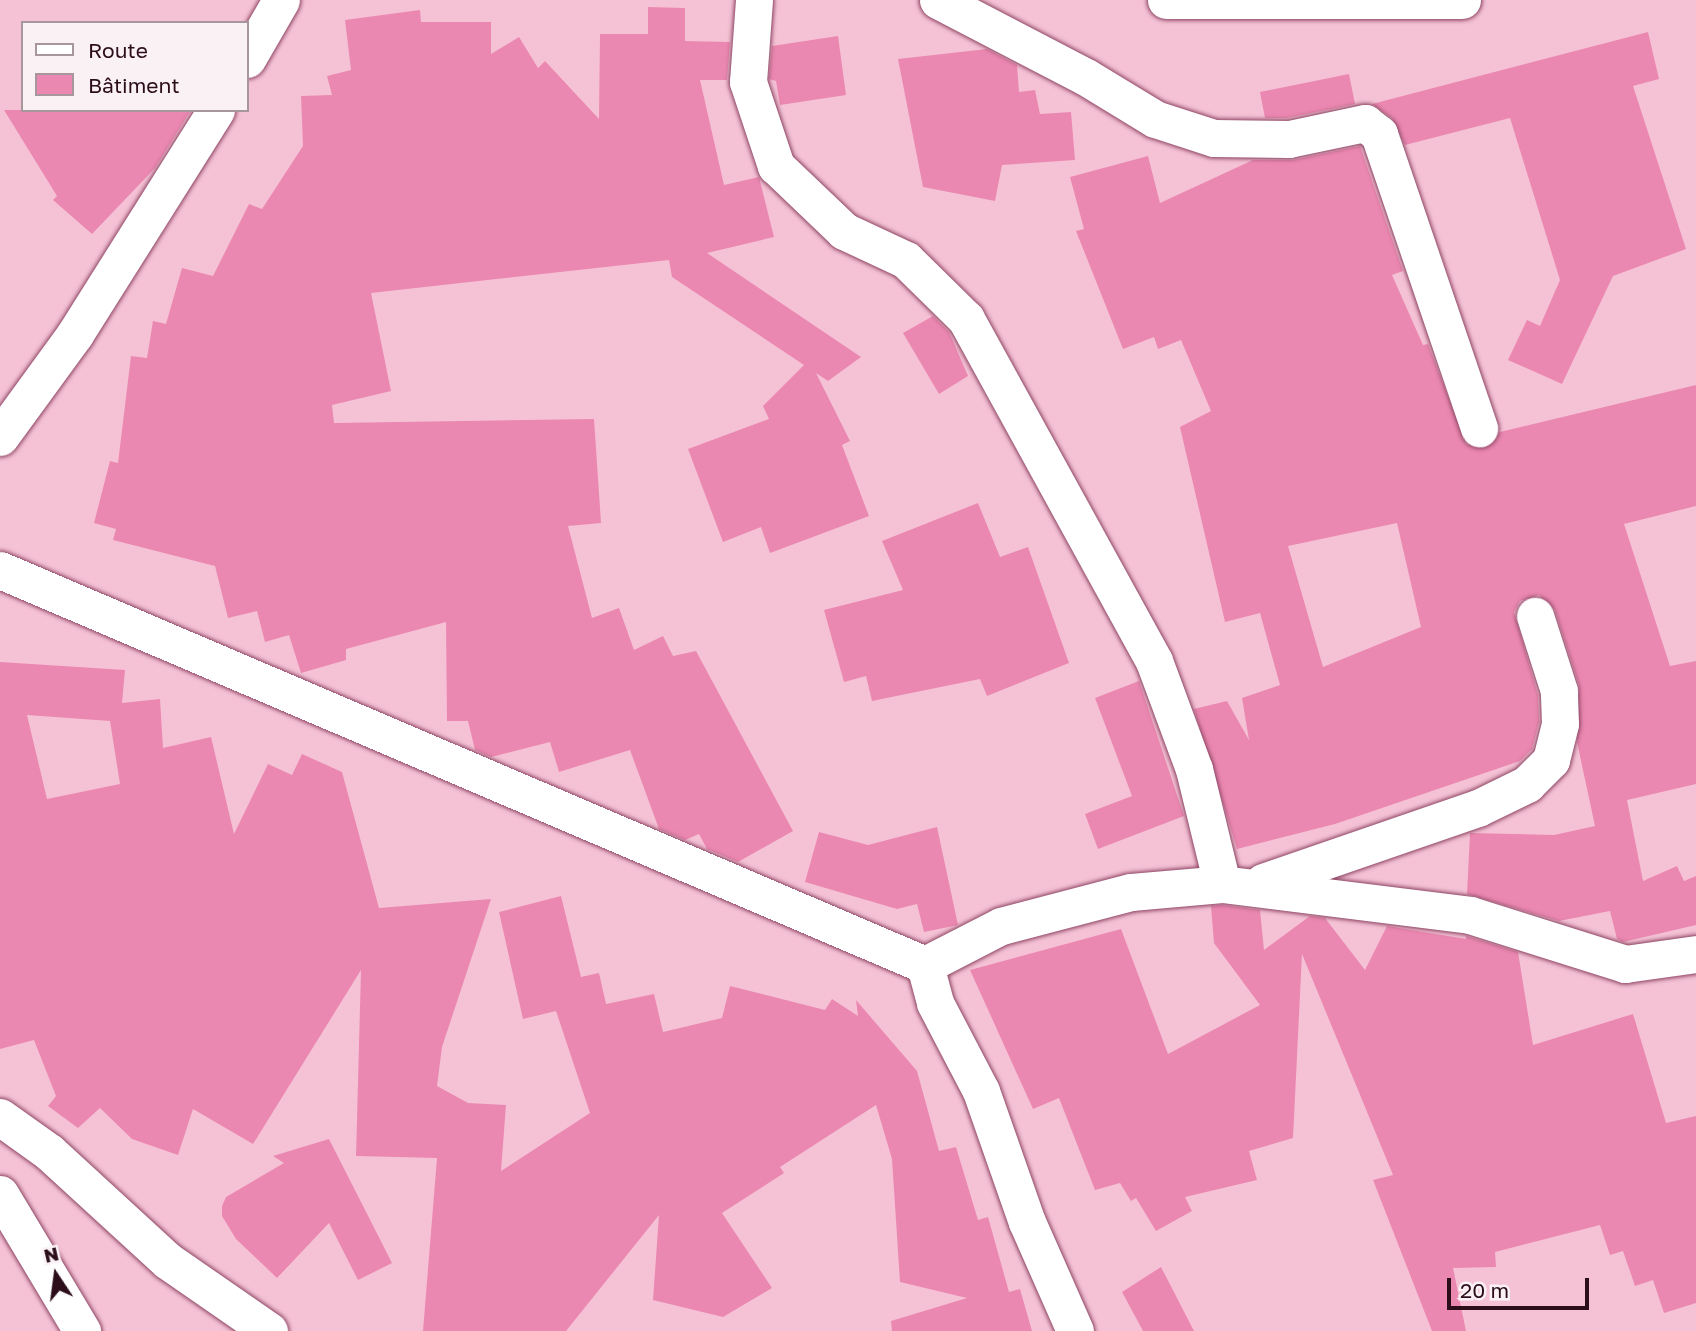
<!DOCTYPE html>
<html>
<head>
<meta charset="utf-8">
<style>
  body { margin:0 }
  #map { position:relative; width:1696px; height:1331px; overflow:hidden; background:#f5c2d5; font-family:"Golos Text",sans-serif }
  div>[style] { position:absolute }
  .building>* { inset:0; background:#eb88b1 }
  .roads { filter:drop-shadow(0 0 2px #8e4564) drop-shadow(0 0 2px #8e4564) }
  .minor>* { height:37px; margin:-18.5px; padding:0 18.5px; transform-origin:18.5px; border-radius:18.5px; background:#fff }
  span { translate:-50% -50%; white-space:nowrap; text-align:center; line-height:1.15; -webkit-text-stroke:7px #faf1f4; paint-order:stroke }
  .legend { position:absolute; left:21px; top:21px; width:228px; height:91px; box-sizing:border-box; background:#faf1f4; border:2px solid #a8969d; margin:0; padding:9px 12px; list-style:none; font-size:21px; color:#2c0e1b }
  .legend li { display:flex; align-items:center; gap:14px; height:35px }
  .legend b { width:35px; border:2px solid #a8969d }
  .north { position:absolute; left:21px; top:1240px; width:70px; height:70px; -webkit-text-stroke:5px #faf1f4; paint-order:stroke; rotate:347deg; font-size:19px; font-weight:700; line-height:28px; text-align:center; color:#2c0e1b }
  .north::after { content:''; display:block; margin:auto; width:24px; height:32px; background:#2c0e1b; clip-path:polygon(50% 0,100% 100%,50% 72%,0 100%) }
  .scale { position:absolute; left:1447px; top:1278px; width:142px; height:32px; box-sizing:border-box; border:4px solid #2c0e1b; border-top:0; padding-left:9px; font-size:21px; line-height:24px; white-space:nowrap; color:#2c0e1b; -webkit-text-stroke:5px #faf1f4; paint-order:stroke }
</style>
</head>
<body>
<div id="map">
  <div class="building">
    <i style="clip-path:polygon(648px 7px,685px 8px,685px 41px,730px 42px,727px 80px,700px 80px,724px 185px,759px 177px,774px 237px,707px 253px,861px 357px,828px 381px,816px 373px,850px 441px,842px 445px,869px 516px,770px 553px,761px 527px,723px 542px,688px 449px,769px 419px,763px 406px,804px 365px,672px 277px,669px 260px,371px 293px,391px 391px,332px 405px,334px 423px,594px 419px,601px 523px,568px 526px,592px 618px,619px 608px,634px 650px,663px 636px,673px 656px,696px 651px,793px 831px,738px 862px,707px 849px,699px 834px,685px 840px,659px 829px,630px 750px,559px 772px,550px 742px,491px 757px,475px 750px,468px 721px,447px 721px,446px 622px,346px 649px,346px 660px,301px 673px,289px 635px,265px 642px,257px 611px,228px 618px,215px 566px,113px 540px,116px 529px,94px 523px,110px 461px,118px 463px,131px 356px,147px 358px,153px 321px,166px 324px,182px 268px,213px 276px,249px 204px,262px 209px,303px 146px,301px 96px,332px 95px,327px 76px,351px 70px,345px 20px,420px 10px,421px 22px,491px 22px,491px 54px,519px 37px,538px 68px,545px 61px,599px 119px,600px 34px,648px 34px)"></i>
    <i style="clip-path:polygon(1648px 32px,1659px 79px,1633px 86px,1686px 249px,1613px 276px,1562px 384px,1508px 360px,1527px 320px,1540px 326px,1560px 280px,1510px 118px,1405px 145px,1392px 118px,1372px 104px)"></i>
    <i style="clip-path:polygon(838px 36px,846px 95px,780px 105px,776px 81px,769px 79px,772px 46px)"></i>
    <i style="clip-path:polygon(987px 49px,1017px 65px,1019px 92px,1035px 90px,1040px 114px,1071px 112px,1075px 160px,1002px 165px,995px 201px,923px 187px,898px 59px)"></i>
    <i style="clip-path:polygon(1349px 74px,1355px 104px,1287px 118px,1265px 118px,1260px 92px)"></i>
    <i style="clip-path:polygon(4px 110px,191px 110px,155px 168px,92px 234px,53px 200px,57px 196px)"></i>
    <i style="clip-path:polygon(evenodd,1360px 146px,1403px 271px,1392px 275px,1423px 345px,1428px 344px,1466px 444px,1485px 448px,1500px 432px,1696px 385px,1696px 506px,1624px 524px,1670px 666px,1696px 661px,1696px 784px,1627px 800px,1643px 881px,1677px 866px,1684px 881px,1696px 876px,1696px 925px,1623px 942px,1617px 939px,1610px 911px,1559px 921px,1467px 894px,1470px 833px,1554px 835px,1595px 826px,1577px 742px,1579px 685px,1555px 610px,1539px 595px,1520px 601px,1514px 612px,1538px 695px,1539px 722px,1532px 749px,1520px 761px,1335px 824px,1237px 849px,1194px 709px,1227px 701px,1249px 740px,1242px 698px,1280px 685px,1260px 613px,1225px 622px,1180px 427px,1211px 411px,1181px 340px,1158px 349px,1154px 337px,1123px 349px,1076px 231px,1084px 229px,1070px 177px,1148px 156px,1160px 203px,1253px 160px,1293px 160px,1360px 146px,1397px 523px,1421px 627px,1323px 667px,1288px 546px,1397px 523px)"></i>
    <i style="clip-path:polygon(933px 316px,949px 332px,968px 376px,939px 394px,903px 333px)"></i>
    <i style="clip-path:polygon(978px 503px,1000px 557px,1028px 547px,1069px 663px,987px 696px,980px 679px,872px 701px,866px 676px,844px 682px,824px 610px,903px 590px,882px 541px)"></i>
    <i style="clip-path:polygon(evenodd,0 662px,125px 670px,122px 703px,160px 699px,163px 748px,211px 737px,234px 834px,268px 764px,292px 775px,302px 754px,342px 772px,379px 908px,491px 899px,442px 1047px,437px 1086px,468px 1103px,506px 1105px,501px 1171px,590px 1113px,556px 1011px,523px 1019px,499px 912px,561px 896px,581px 977px,599px 973px,606px 1004px,654px 994px,663px 1032px,722px 1018px,730px 986px,825px 1010px,832px 999px,858px 1016px,856px 1000px,917px 1071px,939px 1151px,956px 1147px,978px 1220px,988px 1217px,1009px 1292px,1020px 1289px,1032px 1331px,892px 1331px,891px 1321px,967px 1298px,900px 1282px,892px 1159px,876px 1105px,780px 1167px,784px 1173px,722px 1213px,772px 1288px,723px 1317px,653px 1300px,659px 1215px,566px 1331px,423px 1331px,437px 1158px,356px 1156px,361px 970px,253px 1144px,193px 1109px,178px 1155px,132px 1139px,100px 1108px,78px 1128px,48px 1106px,56px 1096px,34px 1040px,0 1049px,0 662px,27px 715px,110px 721px,120px 784px,47px 799px,27px 715px)"></i>
    <i style="clip-path:polygon(1139px 681px,1184px 816px,1098px 849px,1085px 814px,1132px 796px,1095px 698px)"></i>
    <i style="clip-path:polygon(937px 827px,958px 925px,924px 932px,917px 904px,897px 909px,805px 882px,819px 832px,868px 845px)"></i>
    <i style="clip-path:polygon(1222px 905px,1260px 910px,1264px 950px,1310px 916px,1325px 918px,1365px 970px,1387px 926px,1466px 939px,1466px 936px,1518px 952px,1533px 1045px,1633px 1014px,1666px 1123px,1696px 1116px,1696px 1303px,1664px 1313px,1653px 1280px,1635px 1286px,1623px 1251px,1610px 1255px,1600px 1225px,1495px 1252px,1496px 1267px,1453px 1268px,1466px 1331px,1432px 1331px,1373px 1180px,1393px 1175px,1302px 954px,1293px 1138px,1249px 1151px,1257px 1180px,1185px 1197px,1192px 1211px,1156px 1231px,1136px 1198px,1131px 1201px,1120px 1183px,1095px 1190px,1059px 1098px,1033px 1109px,970px 970px,1121px 929px,1168px 1054px,1260px 1005px,1214px 943px,1211px 906px)"></i>
    <i style="clip-path:polygon(329px 1139px,392px 1263px,358px 1280px,329px 1223px,277px 1278px,236px 1239px,222px 1216px,222px 1206px,226px 1197px,284px 1163px,273px 1156px)"></i>
    <i style="clip-path:polygon(1161px 1267px,1194px 1331px,1143px 1331px,1122px 1292px)"></i>
  </div>
  <div class="roads">
    <div class="minor">
      <i style="left:754px;top:0;width:82px;rotate:94.2deg"></i>
      <i style="left:748px;top:82px;width:89px;rotate:71.6deg"></i>
      <i style="left:776px;top:166px;width:94px;rotate:43.7deg"></i>
      <i style="left:844px;top:231px;width:68px;rotate:25.1deg"></i>
      <i style="left:906px;top:260px;width:84px;rotate:44.5deg"></i>
      <i style="left:966px;top:319px;width:390px;rotate:61.2deg"></i>
      <i style="left:1154px;top:661px;width:115px;rotate:69.7deg"></i>
      <i style="left:1194px;top:769px;width:118px;rotate:76.3deg"></i>
      <i style="left:938px;top:0;width:167px;rotate:27.5deg"></i>
      <i style="left:1086px;top:77px;width:81px;rotate:31.3deg"></i>
      <i style="left:1155px;top:119px;width:62px;rotate:17.9deg"></i>
      <i style="left:1214px;top:138px;width:75px;rotate:0.8deg"></i>
      <i style="left:1289px;top:139px;width:78px;rotate:-11.9deg"></i>
      <i style="left:1365px;top:123px;width:18px;rotate:38deg"></i>
      <i style="left:1379px;top:134px;width:311px;rotate:71.2deg"></i>
      <i style="left:1166px;top:0;width:296px"></i>
      <i style="left:247px;top:59px;width:68px;rotate:-60deg"></i>
      <i style="left:0;top:437px;width:127px;rotate:-53.9deg"></i>
      <i style="left:75px;top:334px;width:265px;rotate:-57.8deg"></i>
      <i style="left:0;top:570px;width:1006px;rotate:23.12deg"></i>
      <i style="left:925px;top:965px;width:39px;rotate:75deg"></i>
      <i style="left:935px;top:1003px;width:99px;rotate:62.4deg"></i>
      <i style="left:981px;top:1091px;width:139px;rotate:70.7deg"></i>
      <i style="left:1027px;top:1222px;width:119px;rotate:66.2deg"></i>
      <i style="left:1263px;top:882px;width:227px;rotate:-19deg"></i>
      <i style="left:1478px;top:808px;width:55px;rotate:-26.1deg"></i>
      <i style="left:1527px;top:784px;width:34px;rotate:-45deg"></i>
      <i style="left:1551px;top:760px;width:37px;rotate:-76deg"></i>
      <i style="left:1560px;top:724px;width:33px;rotate:-92deg"></i>
      <i style="left:1559px;top:691px;width:79px;rotate:-107.7deg"></i>
      <i style="left:925px;top:965px;width:85px;rotate:-27.2deg"></i>
      <i style="left:1001px;top:926px;width:134px;rotate:-14.7deg"></i>
      <i style="left:1131px;top:892px;width:91px;rotate:-5deg"></i>
      <i style="left:1222px;top:884px;width:250px;rotate:7.1deg"></i>
      <i style="left:1470px;top:915px;width:163px;rotate:17.5deg"></i>
      <i style="left:1625px;top:964px;width:72px;rotate:-8deg"></i>
      <i style="left:0;top:1117px;width:60px;rotate:35.5deg"></i>
      <i style="left:49px;top:1152px;width:161px;rotate:42.5deg"></i>
      <i style="left:168px;top:1261px;width:123px;rotate:34.7deg"></i>
      <i style="left:0;top:1194px;width:160px;rotate:59.1deg"></i>
    </div>
  </div>
  <ul class="legend">
  <li><b style="height:9px;background:#fff"></b>Route</li>
  <li><b style="height:19px;background:#eb88b1"></b>Bâtiment</li>
  </ul>
  <div class="north">N</div>
  <div class="scale">20 m</div>
</div>
</body>
</html>
